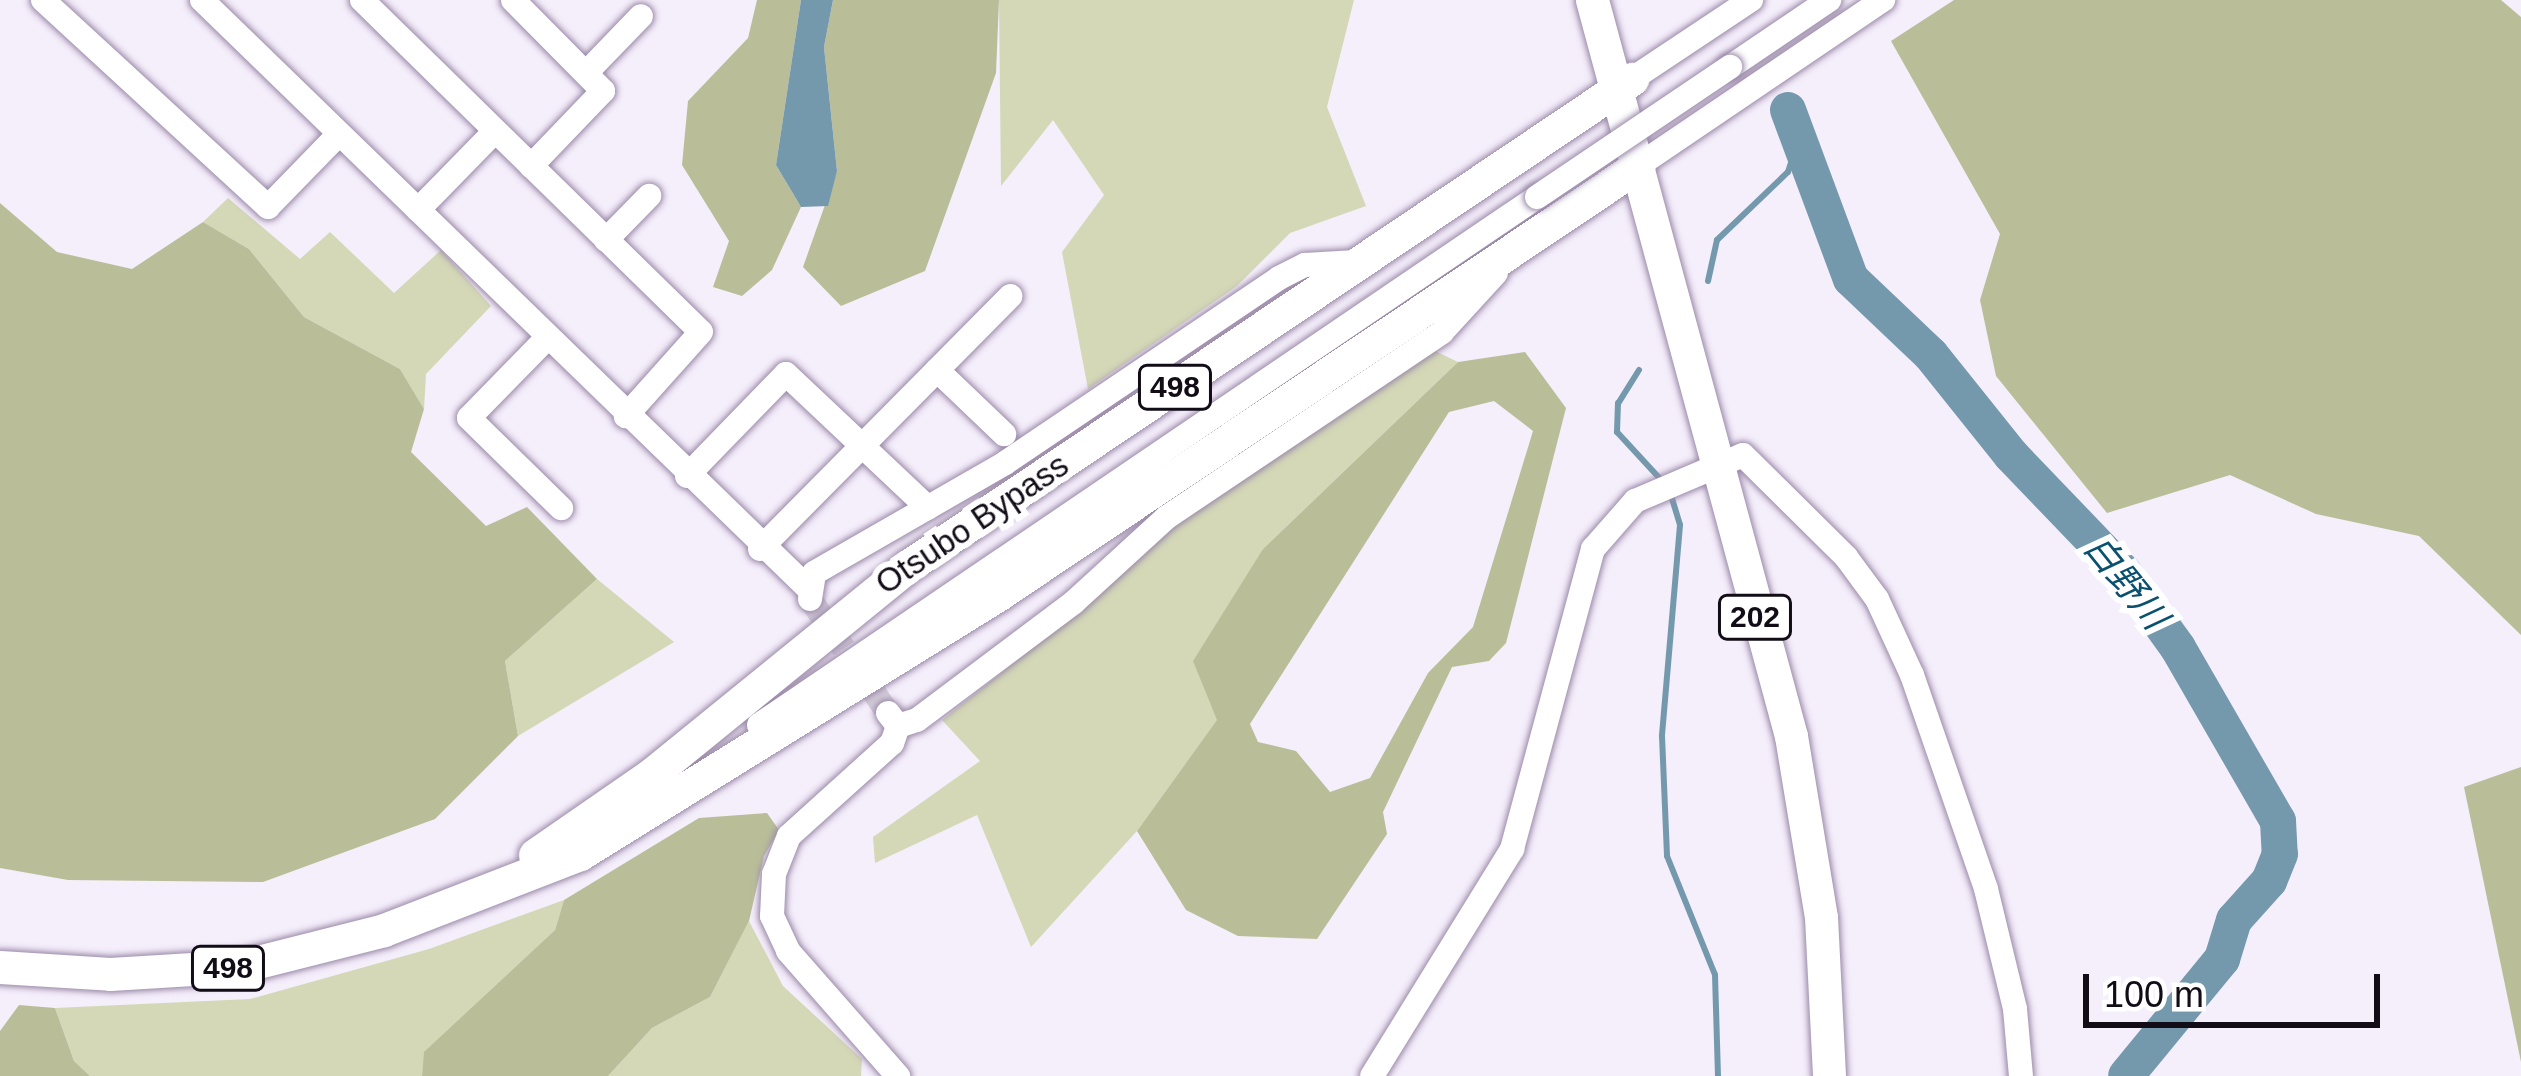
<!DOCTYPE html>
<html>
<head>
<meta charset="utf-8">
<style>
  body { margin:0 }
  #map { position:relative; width:2521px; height:1076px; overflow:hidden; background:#f5eefb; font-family:Arial,"Noto Sans JP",sans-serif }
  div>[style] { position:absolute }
  .green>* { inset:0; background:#d4d8b7 }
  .forest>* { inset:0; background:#b9be99 }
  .water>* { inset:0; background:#7499ad }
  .stream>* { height:6px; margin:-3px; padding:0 3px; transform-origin:3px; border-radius:3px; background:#7499ad }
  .river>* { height:36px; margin:-18px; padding:0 18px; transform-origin:18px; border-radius:18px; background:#7499ad }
  .minor-tunnel>* { height:24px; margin-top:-12px; transform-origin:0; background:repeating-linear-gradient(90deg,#d3ccd9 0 24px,transparent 0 36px) }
  .roads { filter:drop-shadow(0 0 3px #9b8aa9) drop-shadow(0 0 3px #9b8aa9) }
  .minor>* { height:24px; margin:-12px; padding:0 12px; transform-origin:12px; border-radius:12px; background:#fff }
  .highway>* { height:33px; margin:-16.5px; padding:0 16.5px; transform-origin:16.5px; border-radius:16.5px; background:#fff }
  .bridges { filter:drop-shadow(0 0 3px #9b8aa9) drop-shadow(0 0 3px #9b8aa9) }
  .minor-bridge>* { height:24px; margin:-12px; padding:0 12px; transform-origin:12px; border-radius:12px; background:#fff }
  span { translate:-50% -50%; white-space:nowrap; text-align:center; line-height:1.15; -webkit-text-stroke:12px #fff; paint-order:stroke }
  .shield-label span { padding:3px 9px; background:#fff; border:3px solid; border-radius:9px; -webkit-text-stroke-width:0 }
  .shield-label { font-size:30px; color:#120c17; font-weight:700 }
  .street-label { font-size:33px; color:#120c17 }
  .water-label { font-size:36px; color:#09516e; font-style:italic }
  .scale { position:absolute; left:2083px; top:974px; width:297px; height:54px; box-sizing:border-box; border:6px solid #120c17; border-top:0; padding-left:15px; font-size:36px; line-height:42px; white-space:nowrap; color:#120c17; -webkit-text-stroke:9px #fff; paint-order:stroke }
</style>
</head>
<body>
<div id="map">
  <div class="green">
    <i style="clip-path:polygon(999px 0,1354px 0,1327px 107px,1366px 206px,1290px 233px,1237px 286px,1088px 389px,1062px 252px,1104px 195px,1053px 120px,1001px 186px)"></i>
    <i style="clip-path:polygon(228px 198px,300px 259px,330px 232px,394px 293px,441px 250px,491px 306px,426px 374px,424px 409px,400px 369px,304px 317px,249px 249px,203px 222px)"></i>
    <i style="clip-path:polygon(1435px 351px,1458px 362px,1263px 549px,1218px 719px,1137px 831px,1031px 947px,977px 815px,875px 863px,873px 837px,980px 761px,942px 720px,1086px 606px,1179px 518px)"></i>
    <i style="clip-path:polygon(597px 579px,674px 642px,518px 736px,505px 661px)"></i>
    <i style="clip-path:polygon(564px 900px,555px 930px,425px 1052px,422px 1076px,90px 1076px,74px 1061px,55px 1008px,250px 999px,429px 949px)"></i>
    <i style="clip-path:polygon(749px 921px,783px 986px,862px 1059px,861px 1076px,608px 1076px,652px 1028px,710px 997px)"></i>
  </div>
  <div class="forest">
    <i style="clip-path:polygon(757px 0,801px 0,776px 165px,801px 207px,772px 270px,742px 296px,713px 287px,729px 241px,682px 165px,688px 101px,748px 38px)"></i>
    <i style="clip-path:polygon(833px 0,999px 0,996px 73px,925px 271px,841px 306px,803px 267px,837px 171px,824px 47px)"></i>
    <i style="clip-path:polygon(1954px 0,2501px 0,2521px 17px,2521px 635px,2419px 536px,2316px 514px,2230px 475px,2107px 513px,1996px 376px,1980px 300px,2000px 234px,1891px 41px)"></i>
    <i style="clip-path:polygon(0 203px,57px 252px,132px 269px,203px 222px,249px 249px,304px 317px,400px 369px,424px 409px,411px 452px,486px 526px,527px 507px,597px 579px,505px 661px,518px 736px,435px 819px,263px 882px,68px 880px,0 868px)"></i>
    <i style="clip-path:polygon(evenodd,1525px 352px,1566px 408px,1506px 643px,1489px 661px,1452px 667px,1383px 812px,1387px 834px,1317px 939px,1238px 936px,1186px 910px,1137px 831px,1217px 720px,1193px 661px,1263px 549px,1458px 362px,1525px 352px,1494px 401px,1533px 431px,1473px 627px,1428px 673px,1370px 778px,1330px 792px,1296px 751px,1258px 742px,1250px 724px,1449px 412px,1494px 401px)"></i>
    <i style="clip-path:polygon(2521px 767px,2521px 1062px,2464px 787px)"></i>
    <i style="clip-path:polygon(767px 813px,779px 830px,764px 856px,749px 921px,710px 997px,652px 1028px,608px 1076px,422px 1076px,424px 1052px,555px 930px,564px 900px,699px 818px)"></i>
    <i style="clip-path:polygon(19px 1005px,55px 1008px,74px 1061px,90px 1076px,0 1076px,0 1031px)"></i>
  </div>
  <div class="water">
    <i style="clip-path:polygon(801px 0,833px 0,824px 47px,837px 171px,828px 206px,801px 207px,776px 165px)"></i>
  </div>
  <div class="stream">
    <i style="left:1708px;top:281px;width:42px;rotate:-77.6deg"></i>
    <i style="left:1717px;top:240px;width:98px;rotate:-43.8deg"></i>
    <i style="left:1788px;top:172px;width:26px;rotate:-72deg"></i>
    <i style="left:1639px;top:370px;width:39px;rotate:122deg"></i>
    <i style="left:1618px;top:403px;width:29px;rotate:92deg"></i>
    <i style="left:1617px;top:432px;width:67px;rotate:47.4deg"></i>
    <i style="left:1670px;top:492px;width:34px;rotate:73deg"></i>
    <i style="left:1680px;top:525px;width:212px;rotate:94.9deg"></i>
    <i style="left:1662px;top:736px;width:120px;rotate:87.6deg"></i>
    <i style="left:1667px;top:856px;width:128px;rotate:68deg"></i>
    <i style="left:1715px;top:975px;width:101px;rotate:88.3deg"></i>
  </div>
  <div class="river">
    <i style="left:1788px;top:110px;width:180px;rotate:69.6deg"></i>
    <i style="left:1851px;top:279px;width:110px;rotate:43.5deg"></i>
    <i style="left:1931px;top:355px;width:128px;rotate:51.3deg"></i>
    <i style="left:2011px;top:455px;width:163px;rotate:46.2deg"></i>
    <i style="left:2124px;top:573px;width:92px;rotate:54.2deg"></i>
    <i style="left:2178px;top:648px;width:200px;rotate:60deg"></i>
    <i style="left:2278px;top:821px;width:33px;rotate:87deg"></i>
    <i style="left:2280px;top:854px;width:29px;rotate:112deg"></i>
    <i style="left:2269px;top:881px;width:52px;rotate:131.9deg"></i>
    <i style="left:2234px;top:920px;width:41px;rotate:107.1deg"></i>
    <i style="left:2222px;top:959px;width:151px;rotate:129.4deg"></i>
  </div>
  <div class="minor-tunnel">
    <i style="left:810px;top:599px;width:138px;rotate:55.6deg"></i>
  </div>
  <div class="roads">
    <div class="minor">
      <i style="left:43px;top:0;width:306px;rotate:42.6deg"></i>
      <i style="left:268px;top:207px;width:102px;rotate:-45.8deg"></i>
      <i style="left:202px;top:0;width:844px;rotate:44.14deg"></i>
      <i style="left:362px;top:0;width:474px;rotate:44.4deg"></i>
      <i style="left:701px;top:332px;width:113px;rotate:131.8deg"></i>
      <i style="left:513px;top:0;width:128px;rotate:45.3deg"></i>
      <i style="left:603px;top:91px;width:104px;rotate:133.8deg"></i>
      <i style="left:1730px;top:67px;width:120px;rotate:-34.1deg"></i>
      <i style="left:586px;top:73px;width:79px;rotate:-46deg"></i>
      <i style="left:1632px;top:79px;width:143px;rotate:-33.6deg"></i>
      <i style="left:1639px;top:165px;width:295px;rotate:-34.1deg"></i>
      <i style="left:418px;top:210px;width:110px;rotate:-45.7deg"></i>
      <i style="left:606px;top:240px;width:62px;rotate:-45.7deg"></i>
      <i style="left:546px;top:339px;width:110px;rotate:134.3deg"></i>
      <i style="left:469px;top:418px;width:129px;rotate:44.4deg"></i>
      <i style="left:937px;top:370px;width:93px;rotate:43.7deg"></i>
      <i style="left:687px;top:476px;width:142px;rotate:-45.9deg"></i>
      <i style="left:786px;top:374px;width:195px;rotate:43.3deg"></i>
      <i style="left:760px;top:549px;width:356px;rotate:-45.3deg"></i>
      <i style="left:810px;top:599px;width:26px;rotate:-81deg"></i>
      <i style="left:814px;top:573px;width:220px;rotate:-29.9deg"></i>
      <i style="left:1005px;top:463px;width:331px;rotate:-34deg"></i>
      <i style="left:1279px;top:278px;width:29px;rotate:-27deg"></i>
      <i style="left:1305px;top:265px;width:51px;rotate:-3.4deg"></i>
      <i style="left:888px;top:713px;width:16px;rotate:52deg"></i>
      <i style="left:898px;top:726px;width:20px;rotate:-18deg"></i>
      <i style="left:917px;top:720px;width:196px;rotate:-36.9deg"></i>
      <i style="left:1074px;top:602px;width:126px;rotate:-42.4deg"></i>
      <i style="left:1167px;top:517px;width:331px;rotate:-33.9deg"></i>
      <i style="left:1442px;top:332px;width:80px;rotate:-47.5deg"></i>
      <i style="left:759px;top:725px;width:940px;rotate:-34.16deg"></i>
      <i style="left:898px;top:726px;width:18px;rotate:109deg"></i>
      <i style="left:892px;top:743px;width:139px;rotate:137.9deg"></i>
      <i style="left:789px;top:836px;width:41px;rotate:111.5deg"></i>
      <i style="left:774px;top:874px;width:42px;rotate:92.7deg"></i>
      <i style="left:772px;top:916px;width:38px;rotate:65deg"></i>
      <i style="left:788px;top:951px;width:167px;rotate:48.7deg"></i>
      <i style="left:1372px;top:1076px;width:267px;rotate:-58.3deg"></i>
      <i style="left:1512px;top:849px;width:311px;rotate:-74.9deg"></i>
      <i style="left:1593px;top:549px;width:64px;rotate:-48.8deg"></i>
      <i style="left:1635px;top:501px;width:117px;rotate:-23.1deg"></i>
      <i style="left:1743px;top:455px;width:145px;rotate:44.7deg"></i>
      <i style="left:1846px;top:557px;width:52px;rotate:53.6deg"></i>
      <i style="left:1877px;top:599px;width:84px;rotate:65.3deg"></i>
      <i style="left:1912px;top:675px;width:226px;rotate:70.9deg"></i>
      <i style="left:1986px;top:889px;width:123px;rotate:76.4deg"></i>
      <i style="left:2015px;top:1009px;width:67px;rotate:84.9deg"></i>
    </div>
    <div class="highway">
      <i style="left:1592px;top:0;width:762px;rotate:74.87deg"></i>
      <i style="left:1791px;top:736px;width:183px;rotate:80.6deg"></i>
      <i style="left:1821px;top:917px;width:159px;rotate:87.1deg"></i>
      <i style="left:535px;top:855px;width:142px;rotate:-34.7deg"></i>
      <i style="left:652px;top:774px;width:330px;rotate:-39.1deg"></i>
      <i style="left:908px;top:566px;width:873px;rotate:-33.93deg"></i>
      <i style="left:0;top:967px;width:110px;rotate:3.6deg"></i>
      <i style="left:110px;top:974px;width:132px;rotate:-3.5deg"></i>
      <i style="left:242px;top:966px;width:146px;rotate:-14.2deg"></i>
      <i style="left:384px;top:930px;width:210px;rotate:-21.2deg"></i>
      <i style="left:580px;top:854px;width:493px;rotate:-31.8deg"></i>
      <i style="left:999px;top:594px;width:770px;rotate:-33.83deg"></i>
    </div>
  </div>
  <div class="bridges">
    <div class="minor-bridge">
      <i style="left:1537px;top:197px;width:233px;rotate:-34deg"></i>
    </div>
  </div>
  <div class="shield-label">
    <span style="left:1175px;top:387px">498</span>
    <span style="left:1755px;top:617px">202</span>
    <span style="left:228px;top:968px">498</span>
  </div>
  <div class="street-label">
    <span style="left:972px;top:524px;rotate:-34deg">Otsubo Bypass</span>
  </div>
  <div class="water-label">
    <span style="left:2126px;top:582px;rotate:51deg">白野川</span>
  </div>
  <div class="scale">100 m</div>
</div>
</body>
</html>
